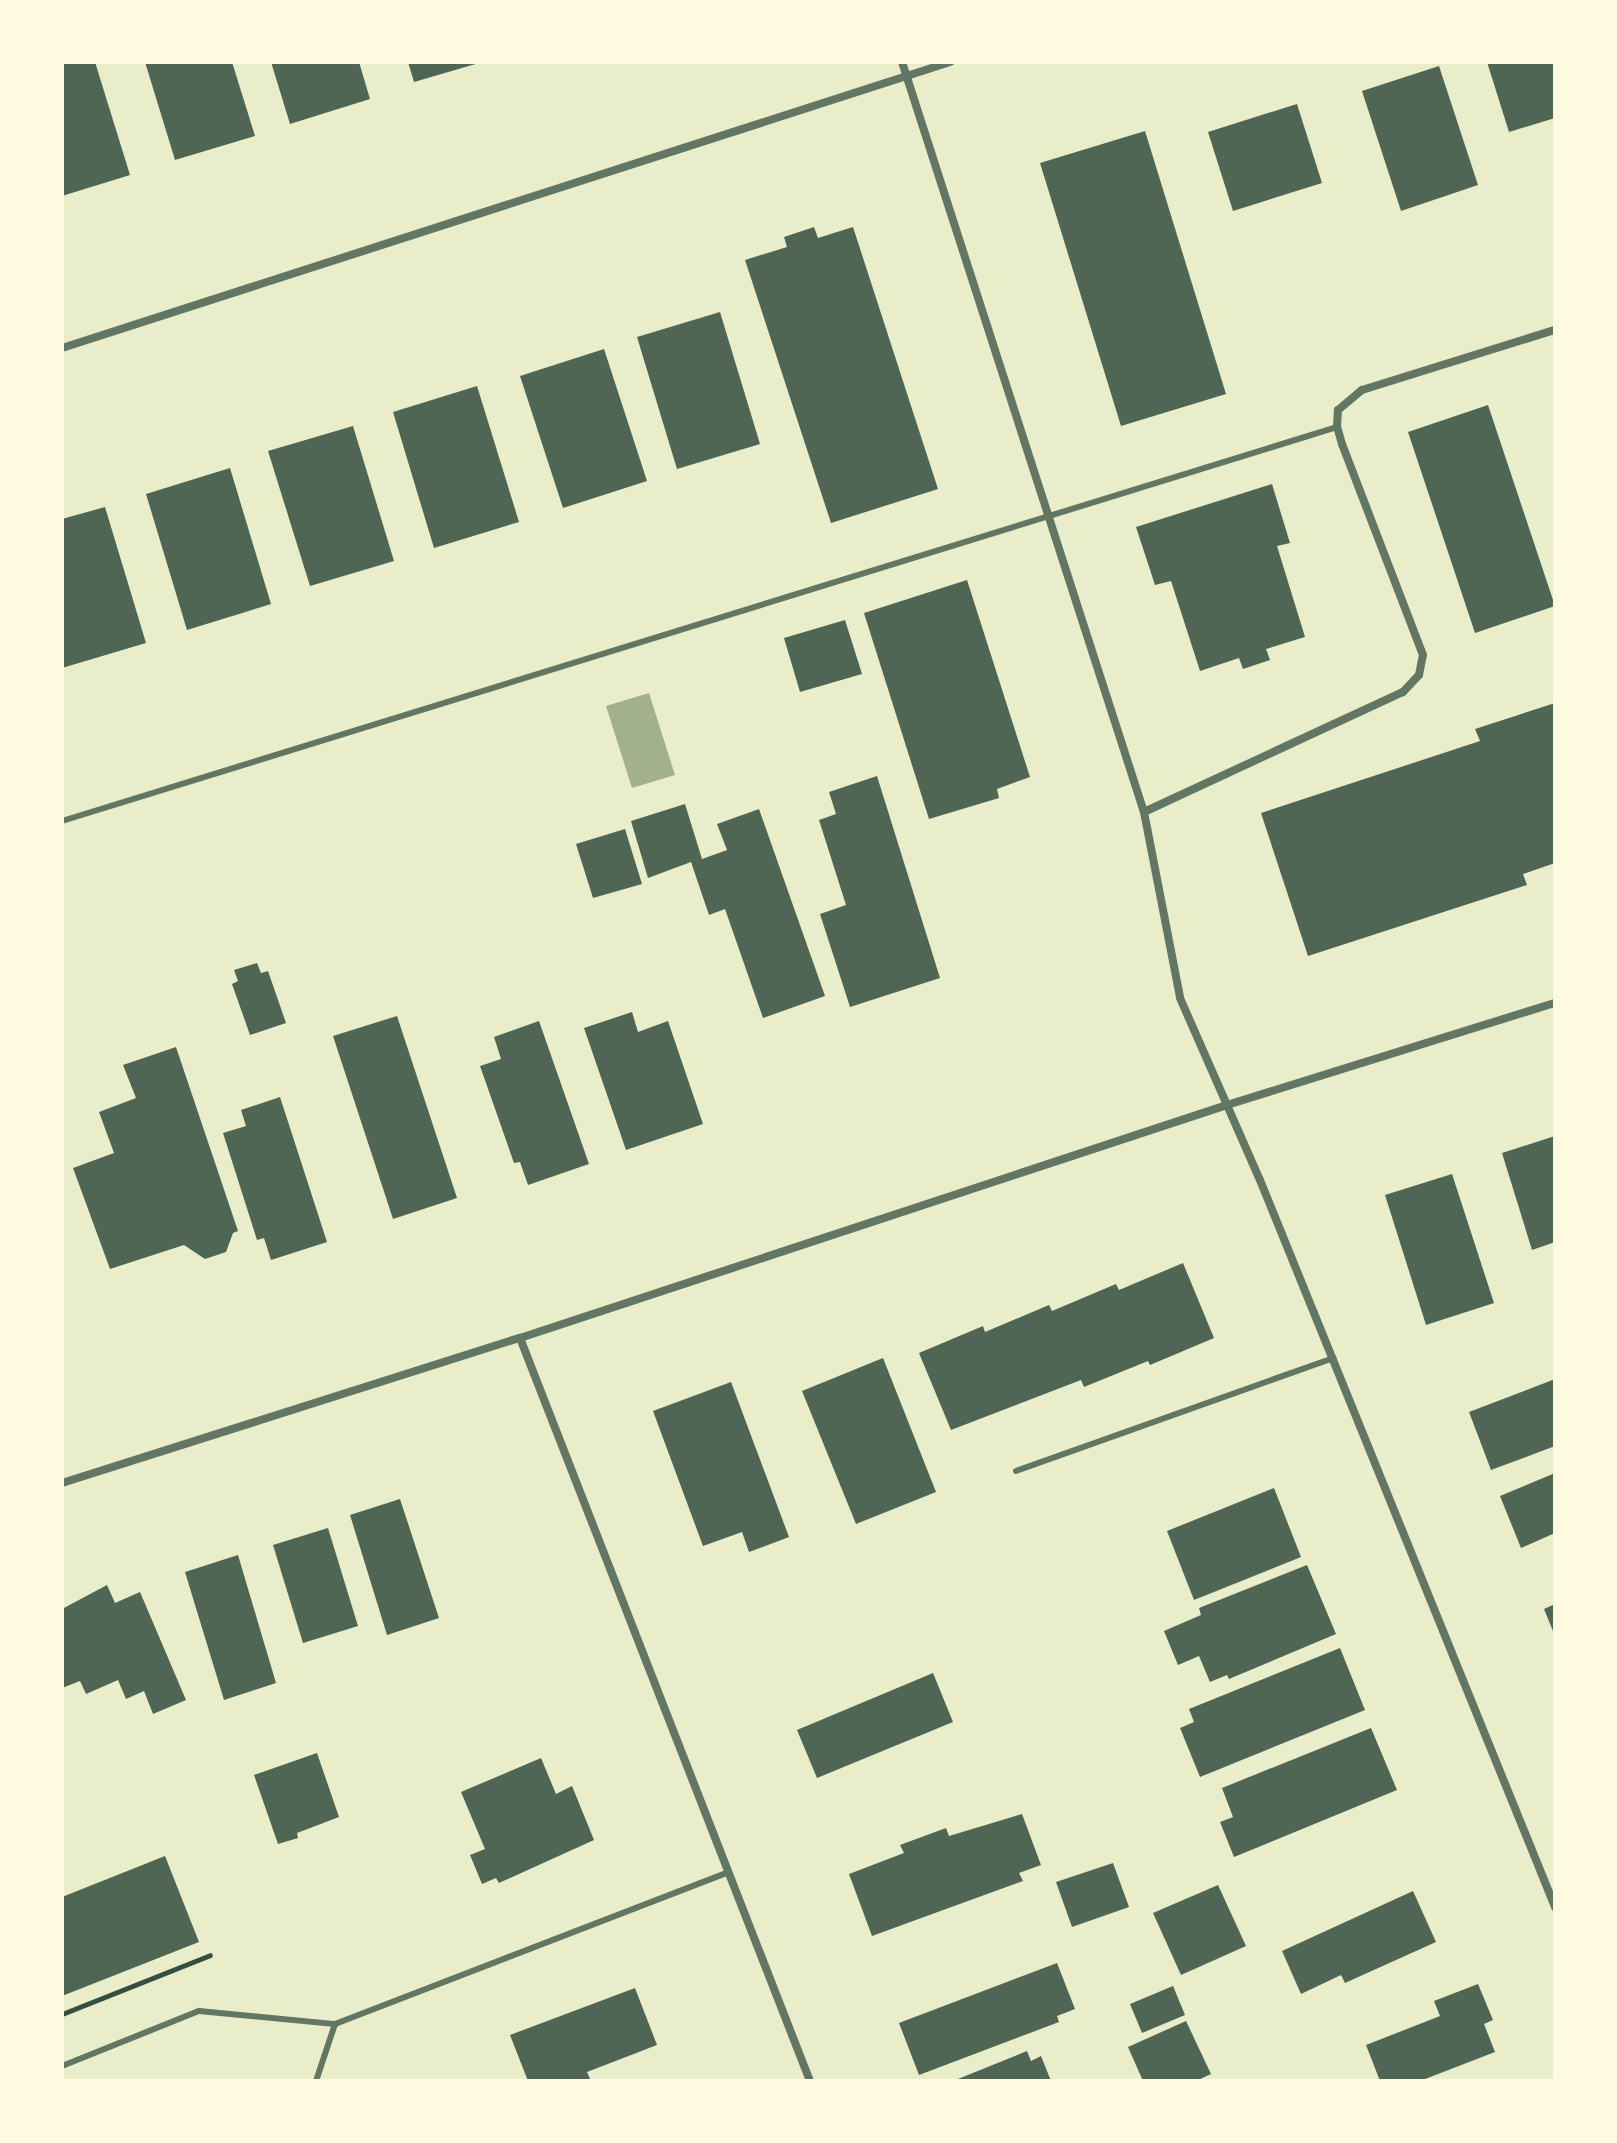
<!DOCTYPE html>
<html>
<head>
<meta charset="utf-8">
<style>
  body { margin:0 }
  #map { position:relative; width:1617px; height:2143px; overflow:hidden; background:#e9edc9; font-family:"DejaVu Sans",sans-serif }
  div>[style] { position:absolute }
  .water>* { inset:0; background:#a3b18a }
  .building>* { inset:0; background:#4f6655 }
  .path>* { height:5px; margin:-2.5px; padding:0 2.5px; transform-origin:2.5px; border-radius:2.5px; background:#344e41 }
  .service>* { height:6px; margin:-3px; padding:0 3px; transform-origin:3px; border-radius:3px; background:#617663 }
  .minor>* { height:8px; margin:-4px; padding:0 4px; transform-origin:4px; border-radius:4px; background:#617663 }
  span { translate:-50% -50%; white-space:nowrap; text-align:center; line-height:1.15; -webkit-text-stroke:8px #fefae0; paint-order:stroke }
  .frame { position:absolute; inset:0; border:64px solid #fefae0; pointer-events:none }
</style>
</head>
<body>
<div id="map">
  <div class="water">
    <i style="clip-path:polygon(649px 693px,675px 775px,632px 788px,606px 706px)"></i>
  </div>
  <div class="building">
    <i style="clip-path:polygon(62px 62px,95px 62px,130px 175px,62px 196px)"></i>
    <i style="clip-path:polygon(145px 62px,232px 62px,255px 136px,175px 160px)"></i>
    <i style="clip-path:polygon(271px 62px,359px 62px,370px 99px,290px 124px)"></i>
    <i style="clip-path:polygon(408px 62px,479px 62px,479px 63px,414px 82px)"></i>
    <i style="clip-path:polygon(1487px 62px,1555px 62px,1555px 118px,1509px 132px)"></i>
    <i style="clip-path:polygon(1439px 66px,1478px 185px,1401px 211px,1362px 91px)"></i>
    <i style="clip-path:polygon(1297px 104px,1322px 183px,1233px 211px,1208px 132px)"></i>
    <i style="clip-path:polygon(1145px 131px,1226px 394px,1121px 426px,1040px 163px)"></i>
    <i style="clip-path:polygon(814px 227px,818px 238px,853px 227px,938px 489px,831px 523px,745px 260px,787px 247px,784px 237px)"></i>
    <i style="clip-path:polygon(720px 312px,760px 444px,677px 469px,637px 337px)"></i>
    <i style="clip-path:polygon(604px 349px,647px 481px,563px 508px,520px 376px)"></i>
    <i style="clip-path:polygon(477px 386px,519px 522px,434px 548px,393px 412px)"></i>
    <i style="clip-path:polygon(1488px 405px,1555px 606px,1475px 633px,1408px 432px)"></i>
    <i style="clip-path:polygon(353px 426px,394px 561px,310px 586px,268px 451px)"></i>
    <i style="clip-path:polygon(230px 468px,271px 604px,187px 630px,146px 494px)"></i>
    <i style="clip-path:polygon(1272px 484px,1290px 543px,1277px 546px,1305px 637px,1266px 649px,1270px 660px,1243px 669px,1239px 658px,1200px 671px,1171px 581px,1155px 585px,1136px 527px)"></i>
    <i style="clip-path:polygon(105px 507px,146px 643px,62px 668px,62px 519px)"></i>
    <i style="clip-path:polygon(967px 580px,1030px 777px,997px 789px,999px 798px,929px 819px,864px 613px)"></i>
    <i style="clip-path:polygon(845px 620px,862px 674px,800px 692px,784px 638px)"></i>
    <i style="clip-path:polygon(1555px 703px,1555px 863px,1523px 874px,1527px 885px,1308px 956px,1261px 813px,1480px 741px,1475px 729px)"></i>
    <i style="clip-path:polygon(877px 776px,940px 978px,850px 1007px,820px 914px,846px 905px,819px 820px,836px 814px,829px 792px)"></i>
    <i style="clip-path:polygon(685px 804px,702px 859px,727px 850px,717px 824px,759px 809px,825px 996px,763px 1018px,725px 909px,709px 915px,691px 862px,648px 878px,631px 821px)"></i>
    <i style="clip-path:polygon(625px 829px,642px 884px,593px 898px,576px 844px)"></i>
    <i style="clip-path:polygon(257px 963px,261px 973px,268px 971px,286px 1023px,250px 1035px,232px 984px,238px 981px,234px 970px)"></i>
    <i style="clip-path:polygon(632px 1012px,638px 1032px,668px 1021px,703px 1124px,626px 1150px,584px 1028px)"></i>
    <i style="clip-path:polygon(397px 1016px,457px 1198px,393px 1219px,333px 1036px)"></i>
    <i style="clip-path:polygon(539px 1021px,589px 1164px,528px 1185px,520px 1162px,514px 1163px,480px 1066px,501px 1059px,494px 1037px)"></i>
    <i style="clip-path:polygon(176px 1047px,238px 1231px,233px 1233px,226px 1252px,205px 1259px,184px 1245px,110px 1269px,73px 1168px,114px 1153px,99px 1112px,136px 1098px,123px 1065px)"></i>
    <i style="clip-path:polygon(280px 1097px,327px 1242px,271px 1260px,264px 1238px,257px 1240px,223px 1133px,246px 1126px,241px 1110px)"></i>
    <i style="clip-path:polygon(1555px 1136px,1555px 1242px,1532px 1250px,1502px 1153px)"></i>
    <i style="clip-path:polygon(1452px 1174px,1494px 1303px,1426px 1325px,1385px 1195px)"></i>
    <i style="clip-path:polygon(1183px 1263px,1214px 1338px,1150px 1365px,1148px 1361px,1084px 1387px,1081px 1380px,951px 1430px,919px 1353px,983px 1326px,985px 1332px,1049px 1305px,1052px 1311px,1116px 1284px,1119px 1290px)"></i>
    <i style="clip-path:polygon(883px 1358px,936px 1492px,856px 1524px,802px 1391px)"></i>
    <i style="clip-path:polygon(1555px 1379px,1555px 1446px,1491px 1470px,1469px 1412px)"></i>
    <i style="clip-path:polygon(731px 1382px,789px 1537px,749px 1552px,742px 1532px,703px 1546px,653px 1411px)"></i>
    <i style="clip-path:polygon(1555px 1473px,1555px 1533px,1521px 1548px,1500px 1496px)"></i>
    <i style="clip-path:polygon(1274px 1488px,1301px 1557px,1194px 1600px,1167px 1531px)"></i>
    <i style="clip-path:polygon(400px 1499px,439px 1618px,387px 1635px,350px 1515px)"></i>
    <i style="clip-path:polygon(328px 1528px,358px 1626px,303px 1643px,273px 1545px)"></i>
    <i style="clip-path:polygon(238px 1555px,276px 1683px,224px 1700px,185px 1572px)"></i>
    <i style="clip-path:polygon(1307px 1565px,1336px 1634px,1229px 1679px,1227px 1675px,1210px 1682px,1199px 1656px,1178px 1665px,1164px 1631px,1201px 1615px,1199px 1608px)"></i>
    <i style="clip-path:polygon(107px 1585px,115px 1603px,140px 1592px,186px 1700px,153px 1714px,144px 1691px,126px 1699px,118px 1680px,86px 1694px,80px 1681px,62px 1688px,62px 1609px)"></i>
    <i style="clip-path:polygon(1555px 1604px,1555px 1636px,1544px 1609px)"></i>
    <i style="clip-path:polygon(1340px 1648px,1365px 1710px,1200px 1777px,1180px 1728px,1194px 1722px,1189px 1709px)"></i>
    <i style="clip-path:polygon(933px 1673px,953px 1722px,817px 1778px,797px 1730px)"></i>
    <i style="clip-path:polygon(1371px 1728px,1397px 1790px,1234px 1857px,1220px 1822px,1233px 1817px,1222px 1788px)"></i>
    <i style="clip-path:polygon(317px 1753px,339px 1817px,297px 1833px,298px 1838px,278px 1844px,254px 1775px)"></i>
    <i style="clip-path:polygon(541px 1758px,556px 1794px,572px 1786px,594px 1840px,499px 1883px,496px 1878px,482px 1884px,470px 1855px,485px 1849px,461px 1792px)"></i>
    <i style="clip-path:polygon(1022px 1814px,1041px 1865px,1019px 1873px,1023px 1881px,872px 1936px,849px 1874px,904px 1853px,900px 1845px,946px 1828px,949px 1836px)"></i>
    <i style="clip-path:polygon(165px 1856px,199px 1942px,62px 1996px,62px 1897px)"></i>
    <i style="clip-path:polygon(1113px 1863px,1129px 1907px,1072px 1927px,1056px 1882px)"></i>
    <i style="clip-path:polygon(1218px 1885px,1246px 1946px,1181px 1975px,1153px 1913px)"></i>
    <i style="clip-path:polygon(1413px 1891px,1436px 1942px,1345px 1983px,1341px 1975px,1301px 1994px,1282px 1951px)"></i>
    <i style="clip-path:polygon(1057px 1963px,1075px 2009px,1057px 2016px,1059px 2022px,919px 2075px,899px 2023px)"></i>
    <i style="clip-path:polygon(1478px 1984px,1493px 2020px,1484px 2024px,1495px 2052px,1420px 2081px,1380px 2081px,1366px 2045px,1440px 2016px,1434px 2001px)"></i>
    <i style="clip-path:polygon(1173px 1986px,1185px 2015px,1142px 2033px,1130px 2004px)"></i>
    <i style="clip-path:polygon(635px 1988px,657px 2045px,587px 2072px,591px 2081px,528px 2081px,510px 2035px)"></i>
    <i style="clip-path:polygon(1186px 2021px,1211px 2074px,1196px 2081px,1143px 2081px,1128px 2047px)"></i>
    <i style="clip-path:polygon(1027px 2051px,1031px 2061px,1041px 2056px,1051px 2081px,953px 2081px)"></i>
  </div>
  <div class="path">
    <i style="left:62px;top:2014px;width:159px;rotate:-21.7deg"></i>
  </div>
  <div class="service">
    <i style="left:62px;top:821px;width:1334px;rotate:-17.17deg"></i>
    <i style="left:1016px;top:1471px;width:337px;rotate:-19.6deg"></i>
    <i style="left:62px;top:2066px;width:148px;rotate:-21.9deg"></i>
    <i style="left:199px;top:2011px;width:137px;rotate:5.5deg"></i>
    <i style="left:335px;top:2024px;width:422px;rotate:-21.1deg"></i>
    <i style="left:316px;top:2081px;width:60px;rotate:-71.6deg"></i>
  </div>
  <div class="minor">
    <i style="left:902px;top:62px;width:788px;rotate:72.12deg"></i>
    <i style="left:1144px;top:812px;width:189px;rotate:79deg"></i>
    <i style="left:1180px;top:998px;width:199px;rotate:66.3deg"></i>
    <i style="left:1260px;top:1180px;width:785px;rotate:67.91deg"></i>
    <i style="left:62px;top:348px;width:933px;rotate:-17.85deg"></i>
    <i style="left:1144px;top:812px;width:285px;rotate:-24.9deg"></i>
    <i style="left:1403px;top:692px;width:23px;rotate:-47deg"></i>
    <i style="left:1419px;top:675px;width:20px;rotate:-79deg"></i>
    <i style="left:1423px;top:655px;width:226px;rotate:-111deg"></i>
    <i style="left:1342px;top:444px;width:18px;rotate:-106deg"></i>
    <i style="left:1337px;top:427px;width:17px;rotate:-87deg"></i>
    <i style="left:1338px;top:410px;width:31px;rotate:-40deg"></i>
    <i style="left:1362px;top:390px;width:202px;rotate:-17.3deg"></i>
    <i style="left:520px;top:1338px;width:798px;rotate:68.68deg"></i>
    <i style="left:62px;top:1483px;width:480px;rotate:-17.6deg"></i>
    <i style="left:520px;top:1338px;width:744px;rotate:-18.24deg"></i>
    <i style="left:1227px;top:1105px;width:343px;rotate:-17.3deg"></i>
  </div>
  <div class="frame"></div>
</div>
</body>
</html>
